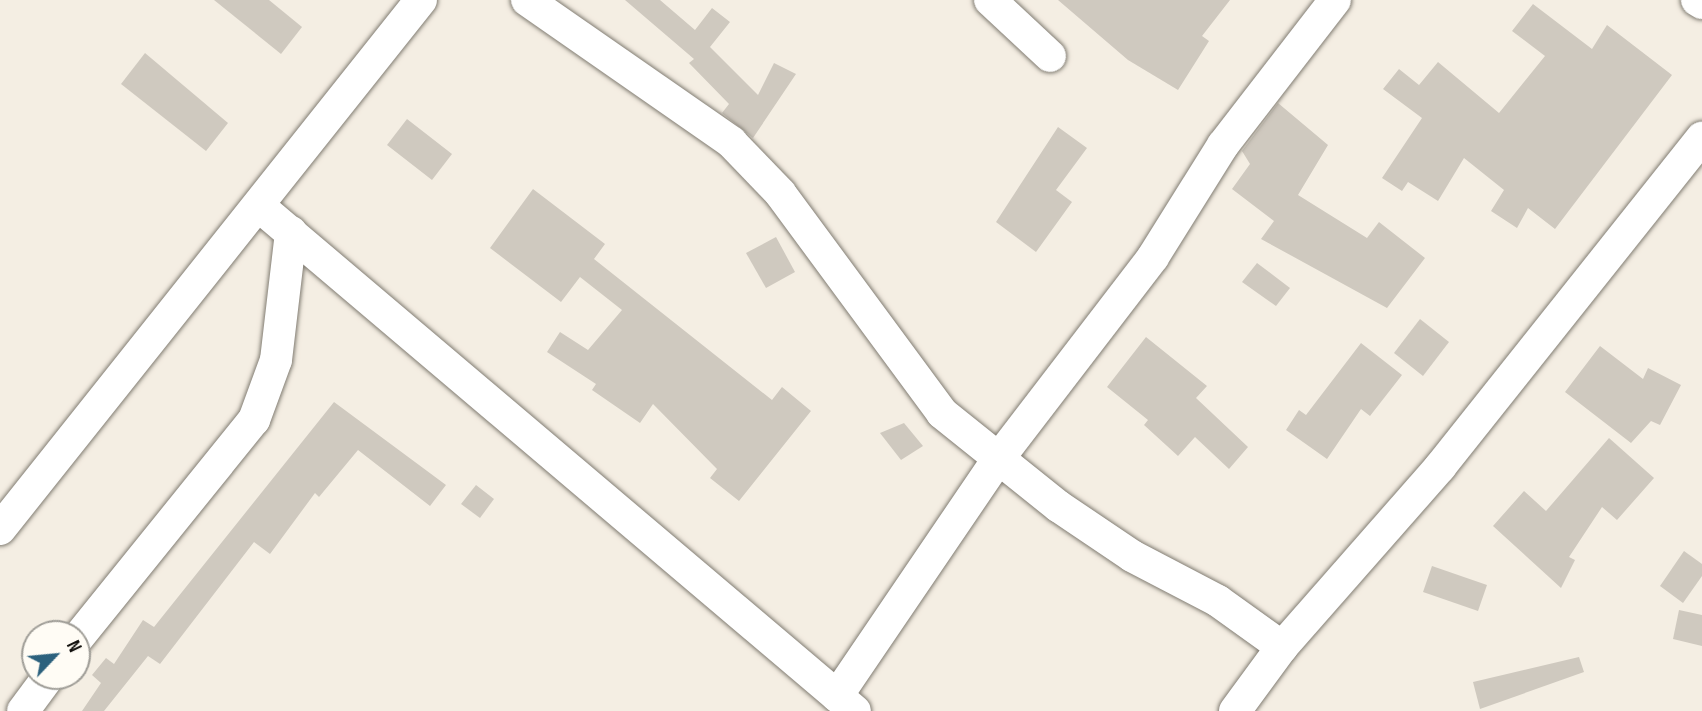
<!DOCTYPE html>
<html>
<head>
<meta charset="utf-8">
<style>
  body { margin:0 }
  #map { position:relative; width:1702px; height:711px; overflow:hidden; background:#f4eee3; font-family:"Sofia Sans Condensed",sans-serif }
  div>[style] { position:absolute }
  .building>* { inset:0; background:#cfc9bf }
  .roads { filter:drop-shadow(0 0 2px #817c72) drop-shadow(0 0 2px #817c72) }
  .minor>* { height:32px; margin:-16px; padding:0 16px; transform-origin:16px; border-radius:16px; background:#fff }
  span { translate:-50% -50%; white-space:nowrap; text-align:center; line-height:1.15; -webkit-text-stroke:7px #fffcf5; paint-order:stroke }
  .north { position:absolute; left:21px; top:620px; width:70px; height:70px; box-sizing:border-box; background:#fffcf5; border:2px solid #9f9d97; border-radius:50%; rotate:64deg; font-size:19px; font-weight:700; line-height:28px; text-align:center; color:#100e0b }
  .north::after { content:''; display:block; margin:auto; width:24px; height:32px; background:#2c617d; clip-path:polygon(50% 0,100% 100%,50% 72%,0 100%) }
</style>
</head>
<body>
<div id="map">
  <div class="building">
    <i style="clip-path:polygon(214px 0,269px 0,302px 27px,281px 54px)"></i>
    <i style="clip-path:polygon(625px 0,660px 0,695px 30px,712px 8px,730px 22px,710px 47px,758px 95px,774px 63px,796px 74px,753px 138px,722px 113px,729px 104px,689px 63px,694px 59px)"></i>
    <i style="clip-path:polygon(1058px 0,1230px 0,1202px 36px,1209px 41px,1178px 90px,1128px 60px)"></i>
    <i style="clip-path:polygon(1533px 4px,1592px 49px,1607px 25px,1672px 75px,1555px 229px,1528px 208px,1517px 228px,1491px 211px,1504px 190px,1464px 158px,1438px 201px,1408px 182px,1402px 191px,1382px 178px,1422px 118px,1383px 89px,1399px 69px,1419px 85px,1438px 62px,1499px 113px,1545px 56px,1512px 31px)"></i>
    <i style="clip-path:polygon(145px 53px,228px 123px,206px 151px,121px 84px)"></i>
    <i style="clip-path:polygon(1278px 103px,1328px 145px,1298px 195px,1367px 238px,1379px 222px,1425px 258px,1387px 308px,1261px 239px,1274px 221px,1232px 189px,1250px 164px,1242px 151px)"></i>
    <i style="clip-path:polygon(407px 119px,452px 154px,432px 180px,387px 145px)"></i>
    <i style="clip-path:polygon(1058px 127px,1087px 148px,1056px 190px,1072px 202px,1036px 252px,996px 222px)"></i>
    <i style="clip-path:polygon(533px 189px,605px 244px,594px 259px,772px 400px,782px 387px,811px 411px,739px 501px,710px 478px,717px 469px,653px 404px,640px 423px,592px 390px,596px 384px,547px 352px,560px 332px,588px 350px,622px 310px,580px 277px,561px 302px,490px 248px)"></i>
    <i style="clip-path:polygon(776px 237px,795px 272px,766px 288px,746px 253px)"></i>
    <i style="clip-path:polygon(1257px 263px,1290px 288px,1276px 306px,1242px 282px)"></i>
    <i style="clip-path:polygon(1420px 319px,1449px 342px,1423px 376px,1394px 353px)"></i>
    <i style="clip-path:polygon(1146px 337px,1207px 386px,1196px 398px,1248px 447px,1229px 469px,1195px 437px,1178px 456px,1144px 425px,1148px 420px,1107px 387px)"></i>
    <i style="clip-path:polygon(1361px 343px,1402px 375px,1370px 416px,1361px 409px,1327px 459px,1286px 430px,1299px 410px,1306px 415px)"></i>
    <i style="clip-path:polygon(1600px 346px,1643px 379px,1648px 368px,1681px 385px,1660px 425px,1651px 421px,1631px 443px,1565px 392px)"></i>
    <i style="clip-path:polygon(334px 402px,446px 485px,430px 506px,358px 450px,319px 497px,315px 493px,270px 554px,254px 542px,160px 664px,148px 656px,104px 711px,82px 711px,101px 683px,92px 675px,106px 658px,114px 664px,143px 620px,154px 627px)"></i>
    <i style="clip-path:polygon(904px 423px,923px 446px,901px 460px,880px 433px)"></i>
    <i style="clip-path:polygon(1609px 438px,1654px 478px,1617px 520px,1602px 507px,1569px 557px,1575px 560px,1561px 588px,1493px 526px,1524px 491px,1546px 511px)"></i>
    <i style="clip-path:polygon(476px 485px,494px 499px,480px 518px,461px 504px)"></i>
    <i style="clip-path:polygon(1684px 551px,1702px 564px,1702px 576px,1683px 603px,1660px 586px)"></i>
    <i style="clip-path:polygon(1432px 566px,1487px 585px,1478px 611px,1423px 592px)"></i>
    <i style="clip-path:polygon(1679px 610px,1702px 615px,1702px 646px,1673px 639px)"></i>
    <i style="clip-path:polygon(1579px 657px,1584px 672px,1480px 709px,1473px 682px)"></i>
  </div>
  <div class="roads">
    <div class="minor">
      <i style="left:527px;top:0;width:249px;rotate:34.8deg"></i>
      <i style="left:731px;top:142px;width:71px;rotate:46.1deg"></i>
      <i style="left:780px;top:193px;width:273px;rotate:53.6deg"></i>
      <i style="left:942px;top:413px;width:149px;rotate:38.7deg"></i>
      <i style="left:1058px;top:506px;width:89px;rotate:34deg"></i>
      <i style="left:1132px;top:556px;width:97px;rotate:27.6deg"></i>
      <i style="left:1218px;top:601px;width:79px;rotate:35.7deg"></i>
      <i style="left:990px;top:0;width:82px;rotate:43deg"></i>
      <i style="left:1697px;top:0;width:6px;rotate:31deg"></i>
      <i style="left:259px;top:206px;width:781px;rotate:40.28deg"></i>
      <i style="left:0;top:529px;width:676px;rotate:-51.49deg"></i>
      <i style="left:77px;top:639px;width:282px;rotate:-51.1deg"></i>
      <i style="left:254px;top:420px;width:64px;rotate:-69.9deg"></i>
      <i style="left:276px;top:360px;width:129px;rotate:-83.3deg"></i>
      <i style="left:837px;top:696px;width:288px;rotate:-55.8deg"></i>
      <i style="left:999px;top:458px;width:253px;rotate:-52.5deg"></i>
      <i style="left:1153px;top:257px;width:132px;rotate:-58deg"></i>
      <i style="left:1223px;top:145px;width:183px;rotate:-52.3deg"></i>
      <i style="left:23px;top:711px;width:44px;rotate:-53.4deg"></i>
      <i style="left:1235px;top:711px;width:79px;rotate:-53.7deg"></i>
      <i style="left:1282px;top:647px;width:240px;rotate:-48.7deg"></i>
      <i style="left:1440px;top:467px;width:421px;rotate:-51.5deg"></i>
    </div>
  </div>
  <div class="north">N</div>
</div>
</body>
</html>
